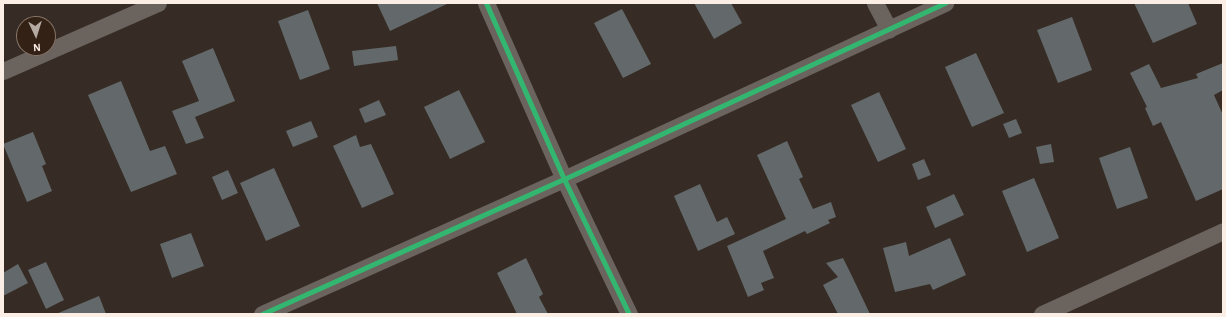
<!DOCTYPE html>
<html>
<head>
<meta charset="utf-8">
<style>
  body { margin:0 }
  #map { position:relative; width:1226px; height:317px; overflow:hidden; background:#362c25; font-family:"Alegreya Sans",sans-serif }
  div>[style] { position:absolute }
  .building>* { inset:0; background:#63696a }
  .minor>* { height:17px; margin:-8.5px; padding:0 8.5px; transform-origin:8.5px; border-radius:8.5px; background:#6b635d }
  .cycleway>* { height:5px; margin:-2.5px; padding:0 2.5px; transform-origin:2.5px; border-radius:2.5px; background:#33b770 }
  span { translate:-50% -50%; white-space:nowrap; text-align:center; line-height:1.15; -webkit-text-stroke:4px #332115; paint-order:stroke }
  .frame { position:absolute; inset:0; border:4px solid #faeee5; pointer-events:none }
  .north { position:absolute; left:16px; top:16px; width:40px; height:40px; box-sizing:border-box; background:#332115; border:1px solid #837368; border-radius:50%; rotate:176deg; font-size:11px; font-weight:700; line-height:16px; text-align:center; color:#faeee5 }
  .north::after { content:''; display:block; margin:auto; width:14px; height:18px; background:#b5aaa2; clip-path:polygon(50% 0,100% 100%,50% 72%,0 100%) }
</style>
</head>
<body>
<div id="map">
  <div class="building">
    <i style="clip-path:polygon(377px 3px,449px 3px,390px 31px)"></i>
    <i style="clip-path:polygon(694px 3px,731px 3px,742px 23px,714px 39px)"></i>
    <i style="clip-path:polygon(1134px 3px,1188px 3px,1197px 24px,1153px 43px)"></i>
    <i style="clip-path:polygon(622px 9px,651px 64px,623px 78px,594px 23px)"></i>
    <i style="clip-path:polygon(308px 10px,330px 69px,300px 80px,278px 21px)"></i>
    <i style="clip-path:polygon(1072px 17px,1092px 70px,1058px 83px,1037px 30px)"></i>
    <i style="clip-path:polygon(396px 46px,398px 60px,354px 66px,352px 51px)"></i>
    <i style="clip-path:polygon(213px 48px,235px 101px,195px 117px,204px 138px,186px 144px,172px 111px,199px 101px,182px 61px)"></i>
    <i style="clip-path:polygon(976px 53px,1004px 113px,972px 127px,945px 67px)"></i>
    <i style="clip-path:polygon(1223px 63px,1223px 90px,1214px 95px,1223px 115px,1223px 189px,1196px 201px,1161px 122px,1153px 126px,1145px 108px,1147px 107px,1130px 73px,1149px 64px,1161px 88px,1198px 78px,1196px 74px)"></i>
    <i style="clip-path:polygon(121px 81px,150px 151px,165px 146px,177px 174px,131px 192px,88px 95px)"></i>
    <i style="clip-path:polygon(459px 90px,485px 142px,450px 159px,424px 107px)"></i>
    <i style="clip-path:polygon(879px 92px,906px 149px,878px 162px,851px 105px)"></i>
    <i style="clip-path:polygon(379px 100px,386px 115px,365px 123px,359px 109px)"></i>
    <i style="clip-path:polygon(1016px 119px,1022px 133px,1009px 138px,1003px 124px)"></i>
    <i style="clip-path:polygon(311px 121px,318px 137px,293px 147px,286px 131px)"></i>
    <i style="clip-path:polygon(33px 132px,46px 164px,42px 166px,52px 191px,27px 202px,3px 144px)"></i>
    <i style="clip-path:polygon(356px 135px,360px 147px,371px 144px,394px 194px,362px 208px,333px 146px)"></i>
    <i style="clip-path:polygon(787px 141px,803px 177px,799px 179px,813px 209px,831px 202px,836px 217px,828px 220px,830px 223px,807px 234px,805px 231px,763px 251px,774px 278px,761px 283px,764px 290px,748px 297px,727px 246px,786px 219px,757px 155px)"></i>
    <i style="clip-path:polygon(1051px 144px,1054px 162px,1040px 164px,1036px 147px)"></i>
    <i style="clip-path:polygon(1130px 147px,1148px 198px,1117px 209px,1099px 158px)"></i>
    <i style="clip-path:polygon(924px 159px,931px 175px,918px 180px,912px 164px)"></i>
    <i style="clip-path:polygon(274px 168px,300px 226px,266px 241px,240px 183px)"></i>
    <i style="clip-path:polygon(228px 170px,238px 193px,222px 200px,212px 177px)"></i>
    <i style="clip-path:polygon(1034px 178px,1059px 238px,1027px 252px,1002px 191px)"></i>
    <i style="clip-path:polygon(700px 184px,717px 222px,727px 217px,735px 234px,698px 251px,674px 196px)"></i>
    <i style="clip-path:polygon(954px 194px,964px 215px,935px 228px,926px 207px)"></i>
    <i style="clip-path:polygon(191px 233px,204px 266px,172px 278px,160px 244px)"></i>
    <i style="clip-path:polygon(950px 238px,966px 275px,933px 290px,930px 284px,895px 292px,883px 248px,906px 242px,909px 256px)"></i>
    <i style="clip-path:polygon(526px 258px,543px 294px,539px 297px,548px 314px,517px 314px,497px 273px)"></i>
    <i style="clip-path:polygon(843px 258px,850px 272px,870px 314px,838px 314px,823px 285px,838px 277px,826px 263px)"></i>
    <i style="clip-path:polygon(46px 262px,64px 300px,46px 309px,28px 270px)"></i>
    <i style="clip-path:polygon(18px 264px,28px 283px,3px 296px,3px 273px)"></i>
    <i style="clip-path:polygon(99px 296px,106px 314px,56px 314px)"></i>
  </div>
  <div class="minor">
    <i style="left:486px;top:3px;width:193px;rotate:66.1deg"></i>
    <i style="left:564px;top:179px;width:150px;rotate:64.3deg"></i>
    <i style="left:875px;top:3px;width:30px;rotate:62deg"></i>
    <i style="left:3px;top:71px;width:169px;rotate:-23.7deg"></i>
    <i style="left:262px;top:314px;width:331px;rotate:-24.1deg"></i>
    <i style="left:564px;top:179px;width:420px;rotate:-24.8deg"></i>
    <i style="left:1042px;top:314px;width:199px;rotate:-24.6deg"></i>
  </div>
  <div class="cycleway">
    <i style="left:486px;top:3px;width:193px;rotate:66.1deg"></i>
    <i style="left:564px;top:179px;width:150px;rotate:64.3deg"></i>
    <i style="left:262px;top:314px;width:331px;rotate:-24.1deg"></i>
    <i style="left:564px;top:179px;width:420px;rotate:-24.8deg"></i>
  </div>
  <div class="frame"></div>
  <div class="north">N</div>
</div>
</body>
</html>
